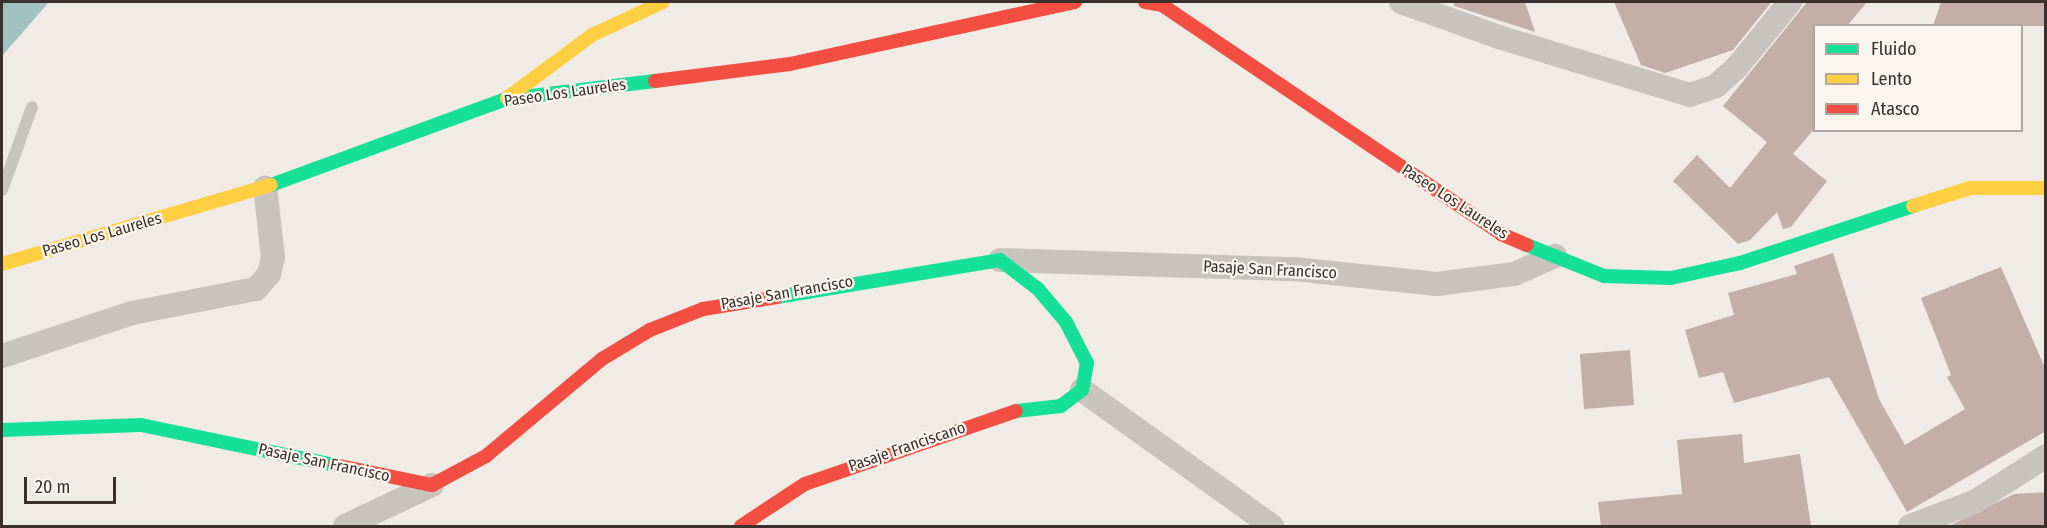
<!DOCTYPE html>
<html>
<head>
<meta charset="utf-8">
<style>
  body { margin:0 }
  #map { position:relative; width:2047px; height:528px; overflow:hidden; background:#f0ebe5; font-family:"Fira Sans Condensed",sans-serif }
  div>[style] { position:absolute }
  .water>* { inset:0; background:#a1c2c1 }
  .building>* { inset:0; background:#c3afa7 }
  .lane>* { height:12px; margin:-6px; padding:0 6px; transform-origin:6px; border-radius:6px; background:#c9c3be }
  .street>* { height:24px; margin:-12px; padding:0 12px; transform-origin:12px; border-radius:12px; background:#c9c3be }
  .fast>* { height:14px; margin:-7px; padding:0 7px; transform-origin:7px; border-radius:7px; background:#16e098 }
  .slow>* { height:14px; margin:-7px; padding:0 7px; transform-origin:7px; border-radius:7px; background:#ffcf43 }
  .jam>* { height:14px; margin:-7px; padding:0 7px; transform-origin:7px; border-radius:7px; background:#f24e42 }
  span { translate:-50% -50%; white-space:nowrap; text-align:center; line-height:1.15; -webkit-text-stroke:4.5px #fbf5ee; paint-order:stroke }
  .street-label { font-size:16px; color:#3b302b }
  .frame { position:absolute; inset:0; border:3px solid #3b302b; pointer-events:none }
  .legend { position:absolute; left:1813px; top:24px; width:210px; height:108px; box-sizing:border-box; background:#fbf5ee; border:2px solid #aea6a0; margin:0; padding:8px 10px; list-style:none; font-size:18px; color:#3b302b }
  .legend li { display:flex; align-items:center; gap:12px; height:30px }
  .legend b { width:30px; border:2px solid #aea6a0 }
  .scale { position:absolute; left:24px; top:477px; width:92px; height:27px; box-sizing:border-box; border:3px solid #3b302b; border-top:0; padding-left:8px; font-size:18px; line-height:21px; white-space:nowrap; color:#3b302b; -webkit-text-stroke:4px #fbf5ee; paint-order:stroke }
</style>
</head>
<body>
<div id="map">
  <div class="water">
    <i style="clip-path:polygon(2px 2px,49px 2px,2px 56px)"></i>
  </div>
  <div class="building">
    <i style="clip-path:polygon(1454px 2px,1525px 2px,1535px 32px,1454px 6px)"></i>
    <i style="clip-path:polygon(1614px 2px,1769px 2px,1770px 4px,1733px 50px,1665px 73px,1641px 65px)"></i>
    <i style="clip-path:polygon(1807px 2px,1867px 2px,1847px 26px,1815px 26px,1815px 128px,1793px 154px,1827px 181px,1791px 227px,1783px 229px,1777px 212px,1750px 240px,1738px 244px,1673px 181px,1697px 155px,1730px 188px,1767px 142px,1723px 106px)"></i>
    <i style="clip-path:polygon(1941px 2px,2046px 2px,2046px 26px,1933px 26px)"></i>
    <i style="clip-path:polygon(1833px 253px,1879px 399px,1905px 445px,1965px 409px,1947px 377px,1951px 375px,1921px 298px,2001px 267px,2046px 370px,2046px 431px,1907px 512px,1829px 377px,1734px 403px,1723px 372px,1699px 378px,1685px 330px,1734px 315px,1728px 293px,1797px 274px,1794px 266px)"></i>
    <i style="clip-path:polygon(1630px 350px,1634px 405px,1584px 409px,1580px 354px)"></i>
    <i style="clip-path:polygon(1742px 434px,1744px 463px,1800px 454px,1811px 526px,1601px 526px,1598px 502px,1682px 494px,1677px 440px)"></i>
    <i style="clip-path:polygon(2046px 492px,2046px 526px,1949px 526px,2014px 494px)"></i>
  </div>
  <div class="lane">
    <i style="left:2px;top:190px;width:88px;rotate:-70.1deg"></i>
  </div>
  <div class="street">
    <i style="left:1401px;top:2px;width:104px;rotate:19.7deg"></i>
    <i style="left:1499px;top:37px;width:200px;rotate:16.9deg"></i>
    <i style="left:1690px;top:95px;width:28px;rotate:-19deg"></i>
    <i style="left:1716px;top:86px;width:28px;rotate:-42deg"></i>
    <i style="left:1737px;top:67px;width:84px;rotate:-50.8deg"></i>
    <i style="left:1000px;top:260px;width:294px;rotate:1.8deg"></i>
    <i style="left:1294px;top:269px;width:144px;rotate:6deg"></i>
    <i style="left:1437px;top:284px;width:78px;rotate:-7.4deg"></i>
    <i style="left:1514px;top:274px;width:45px;rotate:-23.7deg"></i>
    <i style="left:2px;top:356px;width:137px;rotate:-18.3deg"></i>
    <i style="left:132px;top:313px;width:126px;rotate:-11deg"></i>
    <i style="left:256px;top:289px;width:20px;rotate:-49deg"></i>
    <i style="left:269px;top:274px;width:17px;rotate:-77deg"></i>
    <i style="left:273px;top:257px;width:70px;rotate:-96.5deg"></i>
    <i style="left:1082px;top:390px;width:234px;rotate:35.6deg"></i>
    <i style="left:345px;top:526px;width:96px;rotate:-25.2deg"></i>
    <i style="left:1910px;top:526px;width:71px;rotate:-20.7deg"></i>
    <i style="left:1976px;top:501px;width:83px;rotate:-32.7deg"></i>
  </div>
  <div class="fast">
    <i style="left:271px;top:185px;width:250px;rotate:-20.1deg"></i>
    <i style="left:506px;top:99px;width:150px;rotate:-6.9deg"></i>
    <i style="left:1527px;top:245px;width:83px;rotate:21.9deg"></i>
    <i style="left:1604px;top:276px;width:67px;rotate:1.7deg"></i>
    <i style="left:1671px;top:278px;width:71px;rotate:-12.3deg"></i>
    <i style="left:1740px;top:263px;width:182px;rotate:-18.2deg"></i>
    <i style="left:777px;top:297px;width:226px;rotate:-9.4deg"></i>
    <i style="left:1000px;top:260px;width:48px;rotate:37.3deg"></i>
    <i style="left:1038px;top:289px;width:43px;rotate:49.7deg"></i>
    <i style="left:1066px;top:322px;width:46px;rotate:62.9deg"></i>
    <i style="left:1087px;top:363px;width:27px;rotate:100deg"></i>
    <i style="left:1082px;top:390px;width:26px;rotate:143deg"></i>
    <i style="left:1061px;top:406px;width:45px;rotate:173.7deg"></i>
    <i style="left:2px;top:430px;width:139px;rotate:-2.1deg"></i>
    <i style="left:141px;top:425px;width:198px;rotate:11.7deg"></i>
  </div>
  <div class="slow">
    <i style="left:507px;top:98px;width:106px;rotate:-36.5deg"></i>
    <i style="left:592px;top:35px;width:78px;rotate:-24.9deg"></i>
    <i style="left:1913px;top:206px;width:60px;rotate:-17.5deg"></i>
    <i style="left:1970px;top:188px;width:76px"></i>
    <i style="left:2px;top:264px;width:280px;rotate:-16.4deg"></i>
  </div>
  <div class="jam">
    <i style="left:1145px;top:2px;width:17px;rotate:10deg"></i>
    <i style="left:1162px;top:5px;width:409px;rotate:34deg"></i>
    <i style="left:1501px;top:234px;width:28px;rotate:23deg"></i>
    <i style="left:655px;top:81px;width:136px;rotate:-7.2deg"></i>
    <i style="left:790px;top:64px;width:292px;rotate:-12.3deg"></i>
    <i style="left:335px;top:465px;width:99px;rotate:11.7deg"></i>
    <i style="left:432px;top:485px;width:61px;rotate:-28.2deg"></i>
    <i style="left:486px;top:456px;width:151px;rotate:-39.9deg"></i>
    <i style="left:602px;top:359px;width:56px;rotate:-31.1deg"></i>
    <i style="left:650px;top:330px;width:57px;rotate:-21.6deg"></i>
    <i style="left:703px;top:309px;width:75px;rotate:-9.2deg"></i>
    <i style="left:741px;top:526px;width:77px;rotate:-33.3deg"></i>
    <i style="left:805px;top:484px;width:223px;rotate:-19.1deg"></i>
  </div>
  <div class="street-label">
    <span style="left:565px;top:93px;rotate:-8deg">Paseo Los Laureles</span>
    <span style="left:1455px;top:202px;rotate:33deg">Paseo Los Laureles</span>
    <span style="left:102px;top:235px;rotate:-16deg">Paseo Los Laureles</span>
    <span style="left:1270px;top:270px;rotate:3deg">Pasaje San Francisco</span>
    <span style="left:787px;top:293px;rotate:-10deg">Pasaje San Francisco</span>
    <span style="left:907px;top:447px;rotate:-19deg">Pasaje Franciscano</span>
    <span style="left:324px;top:463px;rotate:12deg">Pasaje San Francisco</span>
  </div>
  <div class="frame"></div>
  <ul class="legend">
  <li><b style="height:8px;background:#16e098"></b>Fluido</li>
  <li><b style="height:8px;background:#ffcf43"></b>Lento</li>
  <li><b style="height:8px;background:#f24e42"></b>Atasco</li>
  </ul>
  <div class="scale">20 m</div>
</div>
</body>
</html>
